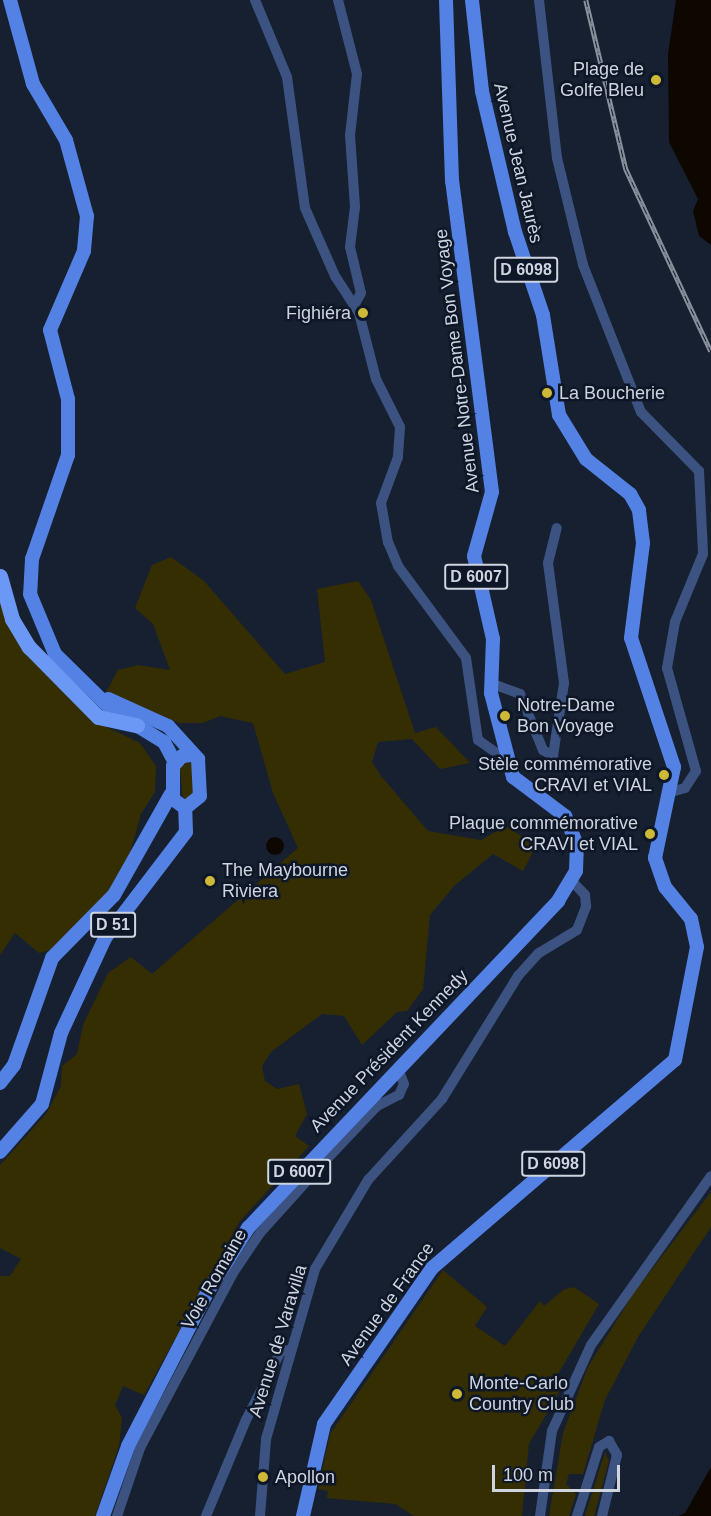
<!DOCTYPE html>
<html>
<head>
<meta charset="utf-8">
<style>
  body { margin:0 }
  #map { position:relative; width:711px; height:1516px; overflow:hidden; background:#172031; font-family:Helvetica,sans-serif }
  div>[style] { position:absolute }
  .green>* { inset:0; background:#352e02 }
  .water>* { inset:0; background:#0d0700 }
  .round { border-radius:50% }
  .minor>* { height:10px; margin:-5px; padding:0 5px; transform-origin:5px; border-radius:5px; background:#3c5381 }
  .major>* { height:14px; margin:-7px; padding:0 7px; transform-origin:7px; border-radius:7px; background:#5482e4 }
  .highway>* { height:15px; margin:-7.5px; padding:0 7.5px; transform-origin:7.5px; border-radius:7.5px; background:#6b98f5 }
  .rail>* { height:4.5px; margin-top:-2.25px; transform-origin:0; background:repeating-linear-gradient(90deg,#0e1727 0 7px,#89909e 0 14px); box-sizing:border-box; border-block:2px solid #89909e }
  .dots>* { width:16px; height:16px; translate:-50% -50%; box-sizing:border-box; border:3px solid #0e1727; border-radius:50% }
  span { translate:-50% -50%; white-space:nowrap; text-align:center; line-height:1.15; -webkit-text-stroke:5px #0e1727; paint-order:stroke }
  .shield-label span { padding:2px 4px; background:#0e1727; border:2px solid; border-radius:4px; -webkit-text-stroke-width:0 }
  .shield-label { font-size:16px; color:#ced4e0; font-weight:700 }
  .poi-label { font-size:18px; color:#ced4e0 }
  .right { translate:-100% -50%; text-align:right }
  .left { translate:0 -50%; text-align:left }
  .street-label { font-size:18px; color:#ced4e0 }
  .scale { position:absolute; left:492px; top:1465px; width:128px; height:27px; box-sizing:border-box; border:3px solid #ced4e0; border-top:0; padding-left:8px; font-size:18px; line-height:21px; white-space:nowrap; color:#ced4e0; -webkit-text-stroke:4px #0e1727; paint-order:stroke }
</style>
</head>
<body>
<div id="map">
  <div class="green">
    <i style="clip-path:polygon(171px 557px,204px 581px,285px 674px,325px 662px,317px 589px,358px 581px,371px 600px,415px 733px,436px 727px,470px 763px,440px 769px,412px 739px,378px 742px,372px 762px,381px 776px,428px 831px,481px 840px,506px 826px,536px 846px,523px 871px,493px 854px,454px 886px,430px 915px,423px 989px,407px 1011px,397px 1012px,362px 1045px,344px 1016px,322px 1014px,271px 1052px,262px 1066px,265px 1081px,277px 1089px,299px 1084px,307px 1114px,295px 1136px,309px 1146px,240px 1221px,144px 1395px,123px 1386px,115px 1405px,122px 1418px,119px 1446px,95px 1516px,0 1516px,0 1276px,10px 1276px,21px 1259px,0 1248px,0 1165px,46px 1114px,61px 1086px,62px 1066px,77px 1054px,83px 1025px,108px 973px,131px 957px,152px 974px,298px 848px,273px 793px,253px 723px,220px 716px,203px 723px,179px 723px,106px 692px,118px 670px,138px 665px,170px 670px,153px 624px,135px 608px,152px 565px)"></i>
    <i style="clip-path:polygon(0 601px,98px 723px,140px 743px,156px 766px,155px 792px,141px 814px,126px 867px,73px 944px,39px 953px,15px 933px,0 955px)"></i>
    <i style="clip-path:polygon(187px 762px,194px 764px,193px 796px,183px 800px,180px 767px)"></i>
    <i style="clip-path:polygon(711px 1192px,711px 1227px,638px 1337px,605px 1400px,583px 1474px,569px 1474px,566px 1484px,576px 1494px,569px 1516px,549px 1516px,563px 1433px,588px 1367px,633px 1294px)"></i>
    <i style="clip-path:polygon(443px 1270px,487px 1307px,475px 1326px,505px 1346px,540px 1301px,544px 1306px,563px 1290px,574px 1287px,599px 1304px,558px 1374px,562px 1387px,529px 1444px,522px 1516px,414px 1516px,395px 1504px,327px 1498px,328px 1491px,318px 1489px,330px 1434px)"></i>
    <i style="clip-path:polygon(605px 1452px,609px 1461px,594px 1516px,585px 1516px)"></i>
  </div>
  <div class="water">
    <i style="clip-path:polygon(676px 0,711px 0,711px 245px,699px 236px,693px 211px,698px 199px,669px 142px,668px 54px)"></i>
    <i class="round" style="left:266px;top:837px;width:18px;height:18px"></i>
    <i style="clip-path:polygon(711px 1467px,711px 1516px,678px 1516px,685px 1513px)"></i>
  </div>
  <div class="minor">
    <i style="left:255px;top:0;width:83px;rotate:67.4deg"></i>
    <i style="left:287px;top:77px;width:132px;rotate:82.2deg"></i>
    <i style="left:305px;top:208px;width:74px;rotate:66.2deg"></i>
    <i style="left:335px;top:276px;width:44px;rotate:57deg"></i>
    <i style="left:359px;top:313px;width:68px;rotate:75.6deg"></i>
    <i style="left:376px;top:379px;width:54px;rotate:63.4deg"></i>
    <i style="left:400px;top:427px;width:30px;rotate:94deg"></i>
    <i style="left:398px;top:457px;width:49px;rotate:110.3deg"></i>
    <i style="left:381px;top:503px;width:40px;rotate:80deg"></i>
    <i style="left:388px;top:542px;width:26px;rotate:67deg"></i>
    <i style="left:398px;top:566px;width:114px;rotate:53.5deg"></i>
    <i style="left:466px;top:658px;width:83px;rotate:81.7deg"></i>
    <i style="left:478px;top:740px;width:37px;rotate:35deg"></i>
    <i style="left:338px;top:0;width:76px;rotate:75.6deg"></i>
    <i style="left:357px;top:74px;width:61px;rotate:96.5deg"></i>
    <i style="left:350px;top:135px;width:72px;rotate:86deg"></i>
    <i style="left:355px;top:207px;width:40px;rotate:97.1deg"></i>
    <i style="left:350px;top:247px;width:47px;rotate:76.6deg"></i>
    <i style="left:361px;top:293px;width:13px;rotate:119deg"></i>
    <i style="left:539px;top:0;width:159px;rotate:83.5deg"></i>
    <i style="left:557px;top:158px;width:110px;rotate:76.3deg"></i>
    <i style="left:583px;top:265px;width:158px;rotate:68.5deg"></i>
    <i style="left:641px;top:412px;width:83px;rotate:45.5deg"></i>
    <i style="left:699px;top:471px;width:83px;rotate:87.2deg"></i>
    <i style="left:703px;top:554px;width:74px;rotate:112.4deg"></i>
    <i style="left:675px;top:622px;width:47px;rotate:99.9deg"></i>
    <i style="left:667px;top:668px;width:107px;rotate:74.3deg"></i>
    <i style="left:696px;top:771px;width:20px;rotate:123deg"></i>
    <i style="left:685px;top:788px;width:15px;rotate:164deg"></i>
    <i style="left:490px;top:683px;width:32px;rotate:20deg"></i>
    <i style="left:520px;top:694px;width:61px;rotate:67.7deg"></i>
    <i style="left:543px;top:750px;width:12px;rotate:31deg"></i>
    <i style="left:553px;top:756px;width:74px;rotate:-81.4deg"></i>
    <i style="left:564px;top:683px;width:121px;rotate:-97.6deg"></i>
    <i style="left:548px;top:563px;width:36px;rotate:-76deg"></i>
    <i style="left:117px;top:1516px;width:72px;rotate:-71.3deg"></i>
    <i style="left:140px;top:1448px;width:198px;rotate:-62deg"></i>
    <i style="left:233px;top:1273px;width:48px;rotate:-56deg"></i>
    <i style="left:260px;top:1233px;width:96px;rotate:-48deg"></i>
    <i style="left:324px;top:1162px;width:77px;rotate:-46.6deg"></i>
    <i style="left:377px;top:1106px;width:25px;rotate:-27deg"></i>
    <i style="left:399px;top:1095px;width:12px;rotate:-66deg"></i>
    <i style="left:404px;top:1084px;width:17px;rotate:-111deg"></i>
    <i style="left:206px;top:1516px;width:104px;rotate:-67.4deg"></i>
    <i style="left:246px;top:1420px;width:77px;rotate:-63.1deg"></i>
    <i style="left:281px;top:1351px;width:8px;rotate:-7deg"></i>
    <i style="left:260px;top:1516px;width:77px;rotate:-85.5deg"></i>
    <i style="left:266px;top:1439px;width:177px;rotate:-73.9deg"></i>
    <i style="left:315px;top:1269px;width:104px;rotate:-59.2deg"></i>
    <i style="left:368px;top:1180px;width:110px;rotate:-47.6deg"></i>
    <i style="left:442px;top:1099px;width:145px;rotate:-58.3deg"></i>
    <i style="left:518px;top:976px;width:31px;rotate:-48deg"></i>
    <i style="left:539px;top:953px;width:44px;rotate:-31.2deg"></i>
    <i style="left:577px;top:930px;width:26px;rotate:-69deg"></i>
    <i style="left:586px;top:906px;width:11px;rotate:-95deg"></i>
    <i style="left:585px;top:895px;width:19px;rotate:-133deg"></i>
    <i style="left:540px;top:1516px;width:86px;rotate:-82deg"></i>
    <i style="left:552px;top:1431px;width:94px;rotate:-65.6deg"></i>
    <i style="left:591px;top:1345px;width:207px;rotate:-54.6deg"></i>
    <i style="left:577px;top:1516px;width:72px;rotate:-72.3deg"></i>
    <i style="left:599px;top:1447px;width:12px;rotate:-31deg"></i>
    <i style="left:609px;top:1441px;width:16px;rotate:60deg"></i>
    <i style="left:617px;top:1455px;width:63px;rotate:103.8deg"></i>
  </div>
  <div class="major">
    <i style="left:10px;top:0;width:87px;rotate:74.7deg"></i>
    <i style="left:33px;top:84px;width:65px;rotate:59.5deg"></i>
    <i style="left:66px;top:140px;width:79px;rotate:74.6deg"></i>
    <i style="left:87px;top:216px;width:35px;rotate:95deg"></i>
    <i style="left:84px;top:251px;width:86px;rotate:113.3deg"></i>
    <i style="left:50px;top:330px;width:71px;rotate:75.4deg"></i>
    <i style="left:68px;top:399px;width:56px;rotate:90deg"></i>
    <i style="left:68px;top:455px;width:110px;rotate:109.1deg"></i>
    <i style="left:32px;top:559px;width:35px;rotate:93deg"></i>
    <i style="left:30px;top:594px;width:65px;rotate:67.4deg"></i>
    <i style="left:55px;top:654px;width:81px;rotate:44.5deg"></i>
    <i style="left:113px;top:711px;width:60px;rotate:31.3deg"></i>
    <i style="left:164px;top:742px;width:24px;rotate:62deg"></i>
    <i style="left:108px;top:699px;width:66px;rotate:24.2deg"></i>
    <i style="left:168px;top:726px;width:45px;rotate:47.7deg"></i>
    <i style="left:198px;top:759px;width:37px;rotate:87deg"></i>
    <i style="left:200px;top:796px;width:19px;rotate:141deg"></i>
    <i style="left:185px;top:808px;width:15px;rotate:-143deg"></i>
    <i style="left:173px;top:799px;width:33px;rotate:-90deg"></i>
    <i style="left:173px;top:766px;width:13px;rotate:-48deg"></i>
    <i style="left:182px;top:756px;width:10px;rotate:-6deg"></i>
    <i style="left:0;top:1083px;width:23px;rotate:-52deg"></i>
    <i style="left:14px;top:1065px;width:114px;rotate:-70.4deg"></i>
    <i style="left:52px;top:958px;width:88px;rotate:-45.5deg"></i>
    <i style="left:114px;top:895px;width:116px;rotate:-60.6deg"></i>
    <i style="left:0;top:1152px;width:64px;rotate:-48.8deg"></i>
    <i style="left:42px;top:1104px;width:73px;rotate:-75deg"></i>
    <i style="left:61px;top:1033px;width:105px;rotate:-65.1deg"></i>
    <i style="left:105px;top:938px;width:133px;rotate:-52.6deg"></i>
    <i style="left:186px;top:832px;width:24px;rotate:-92deg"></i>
    <i style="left:103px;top:1516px;width:74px;rotate:-70.3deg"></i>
    <i style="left:128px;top:1446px;width:174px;rotate:-62.7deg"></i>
    <i style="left:208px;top:1291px;width:75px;rotate:-57.6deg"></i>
    <i style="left:248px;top:1228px;width:451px;rotate:-46.5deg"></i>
    <i style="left:558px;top:901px;width:35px;rotate:-59deg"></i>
    <i style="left:576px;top:871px;width:26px;rotate:-88deg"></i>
    <i style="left:577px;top:845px;width:31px;rotate:-112deg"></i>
    <i style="left:565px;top:816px;width:65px;rotate:-143.1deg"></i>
    <i style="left:513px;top:777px;width:87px;rotate:-104.7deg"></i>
    <i style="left:491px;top:693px;width:54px;rotate:-87.9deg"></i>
    <i style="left:493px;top:639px;width:85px;rotate:-102.9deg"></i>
    <i style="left:474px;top:556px;width:66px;rotate:-74.3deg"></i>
    <i style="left:492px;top:492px;width:314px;rotate:-97.3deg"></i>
    <i style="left:452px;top:181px;width:181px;rotate:-91.9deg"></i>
    <i style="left:303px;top:1516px;width:94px;rotate:-77.1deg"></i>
    <i style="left:324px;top:1424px;width:190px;rotate:-55.3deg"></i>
    <i style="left:432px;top:1268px;width:320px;rotate:-40.6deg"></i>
    <i style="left:675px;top:1060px;width:115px;rotate:-79deg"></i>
    <i style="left:697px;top:947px;width:29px;rotate:-102deg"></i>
    <i style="left:691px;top:919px;width:41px;rotate:-129.1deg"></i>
    <i style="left:665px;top:887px;width:31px;rotate:-109deg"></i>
    <i style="left:655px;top:858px;width:93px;rotate:-78.2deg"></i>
    <i style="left:674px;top:767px;width:136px;rotate:-108.4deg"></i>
    <i style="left:631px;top:638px;width:96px;rotate:-82.8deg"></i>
    <i style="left:643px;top:543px;width:33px;rotate:-97deg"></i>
    <i style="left:639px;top:510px;width:18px;rotate:-119deg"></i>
    <i style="left:630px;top:494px;width:56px;rotate:-141.5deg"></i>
    <i style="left:586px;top:459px;width:52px;rotate:-121.5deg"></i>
    <i style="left:559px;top:415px;width:101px;rotate:-99.1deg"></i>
    <i style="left:543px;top:315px;width:88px;rotate:-108.6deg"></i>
    <i style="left:515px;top:232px;width:145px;rotate:-103.2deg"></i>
    <i style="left:482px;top:91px;width:92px;rotate:-96.3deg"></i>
  </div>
  <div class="highway">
    <i style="left:0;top:576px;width:45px;rotate:74.4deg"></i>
    <i style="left:12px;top:619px;width:33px;rotate:59deg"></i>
    <i style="left:29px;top:647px;width:98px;rotate:45.4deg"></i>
    <i style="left:98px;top:717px;width:40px;rotate:12deg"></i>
  </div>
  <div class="rail">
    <i style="left:586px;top:0;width:174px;rotate:76.7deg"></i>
    <i style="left:626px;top:169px;width:201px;rotate:65deg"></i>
  </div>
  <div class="dots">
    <i style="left:656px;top:80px;background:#ceb837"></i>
    <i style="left:363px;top:313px;background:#ceb837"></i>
    <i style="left:547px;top:393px;background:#ceb837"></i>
    <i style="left:505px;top:716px;background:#ceb837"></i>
    <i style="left:664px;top:775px;background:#ceb837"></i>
    <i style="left:650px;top:834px;background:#ceb837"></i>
    <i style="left:210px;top:881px;background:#ceb837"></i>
    <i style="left:457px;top:1394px;background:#ceb837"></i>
    <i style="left:263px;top:1477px;background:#ceb837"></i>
  </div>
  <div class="shield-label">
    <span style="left:526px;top:270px">D 6098</span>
    <span style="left:476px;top:577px">D 6007</span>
    <span style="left:113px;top:925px">D 51</span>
    <span style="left:553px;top:1164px">D 6098</span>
    <span style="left:299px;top:1172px">D 6007</span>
  </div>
  <div class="poi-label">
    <span class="right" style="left:644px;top:80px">Plage de<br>Golfe Bleu</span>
    <span class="right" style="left:351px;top:313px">Fighiéra</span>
    <span class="left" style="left:559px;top:393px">La Boucherie</span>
    <span class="left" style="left:517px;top:716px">Notre-Dame<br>Bon Voyage</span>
    <span class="right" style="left:652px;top:775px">Stèle commémorative<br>CRAVI et VIAL</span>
    <span class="right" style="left:638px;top:834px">Plaque commémorative<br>CRAVI et VIAL</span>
    <span class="left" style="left:222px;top:881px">The Maybourne<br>Riviera</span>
    <span class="left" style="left:469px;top:1394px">Monte-Carlo<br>Country Club</span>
    <span class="left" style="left:275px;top:1477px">Apollon</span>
  </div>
  <div class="street-label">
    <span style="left:518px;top:163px;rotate:77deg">Avenue Jean Jaurès</span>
    <span style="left:457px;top:361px;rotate:-97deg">Avenue Notre-Dame Bon Voyage</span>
    <span style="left:389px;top:1051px;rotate:-46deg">Avenue Président Kennedy</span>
    <span style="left:214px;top:1279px;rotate:-60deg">Voie Romaine</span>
    <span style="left:387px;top:1304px;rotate:-54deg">Avenue de France</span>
    <span style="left:278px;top:1341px;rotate:-73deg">Avenue de Varavilla</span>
  </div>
  <div class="scale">100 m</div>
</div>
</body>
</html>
